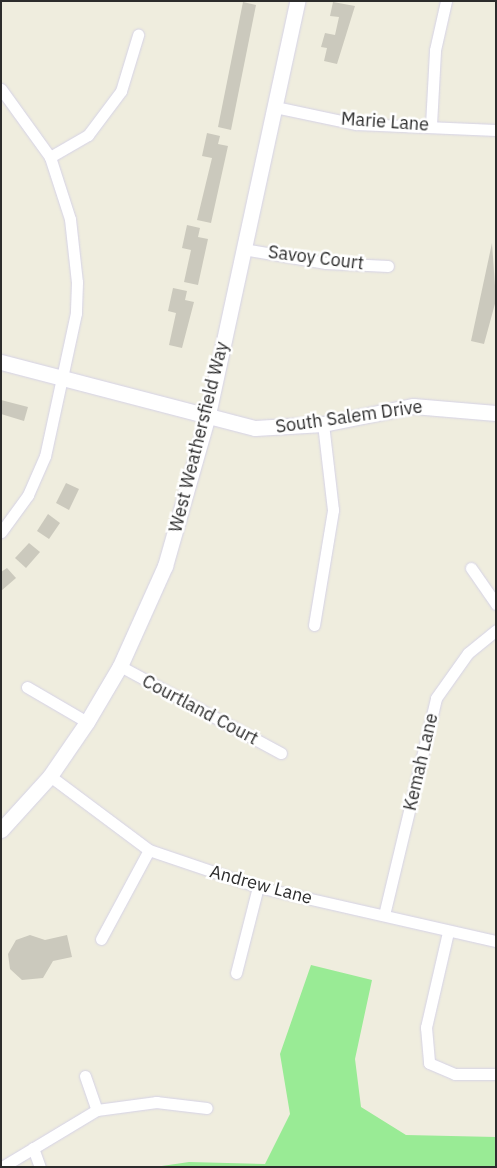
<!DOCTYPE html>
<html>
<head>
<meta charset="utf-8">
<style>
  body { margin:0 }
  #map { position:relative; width:497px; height:1168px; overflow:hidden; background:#efedde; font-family:"IBM Plex Sans",sans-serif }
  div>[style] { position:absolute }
  .green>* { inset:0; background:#99eb95 }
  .building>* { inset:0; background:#cbc9bd }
  .roads { filter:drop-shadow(0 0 1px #d5d2e6) drop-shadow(0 0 1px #d5d2e6) }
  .minor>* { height:11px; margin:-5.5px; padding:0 5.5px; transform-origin:5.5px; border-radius:5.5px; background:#fff }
  .tertiary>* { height:15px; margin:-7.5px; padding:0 7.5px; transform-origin:7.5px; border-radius:7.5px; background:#fff }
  span { translate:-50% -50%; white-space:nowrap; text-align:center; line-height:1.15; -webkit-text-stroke:5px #fff; paint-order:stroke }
  .street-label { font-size:18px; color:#2c2c2c }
  .frame { position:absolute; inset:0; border:2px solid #2c2c2c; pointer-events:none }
</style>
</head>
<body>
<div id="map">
  <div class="green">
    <i style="clip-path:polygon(311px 965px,372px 980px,355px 1059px,361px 1107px,406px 1135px,496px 1137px,496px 1167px,155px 1167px,189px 1162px,265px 1164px,290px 1114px,280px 1054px)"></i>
  </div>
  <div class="building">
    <i style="clip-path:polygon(243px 2px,256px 5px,231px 130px,218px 127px)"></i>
    <i style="clip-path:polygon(333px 2px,355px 6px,337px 64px,324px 61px,327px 48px,321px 47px,325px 33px,335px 35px,339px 17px,330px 16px)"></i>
    <i style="clip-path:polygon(207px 133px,220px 136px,218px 144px,228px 146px,211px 223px,197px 220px,212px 158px,202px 156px)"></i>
    <i style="clip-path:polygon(187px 225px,200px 228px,198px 237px,208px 239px,198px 285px,184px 282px,191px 250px,182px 248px)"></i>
    <i style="clip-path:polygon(492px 243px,496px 300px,484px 344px,471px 341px)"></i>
    <i style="clip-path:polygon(173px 288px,187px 291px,185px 300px,194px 302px,182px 348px,169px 345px,176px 313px,168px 311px)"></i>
    <i style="clip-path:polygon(1px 400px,28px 407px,24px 421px,1px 414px)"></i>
    <i style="clip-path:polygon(66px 483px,79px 489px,69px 510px,56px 503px)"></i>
    <i style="clip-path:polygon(48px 514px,60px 523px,49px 539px,37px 531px)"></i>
    <i style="clip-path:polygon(29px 543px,40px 552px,26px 568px,15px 558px)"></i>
    <i style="clip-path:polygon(7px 568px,16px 578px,1px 591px,1px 572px)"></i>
    <i style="clip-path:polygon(30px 935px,45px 940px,67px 935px,72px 957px,53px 961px,43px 978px,22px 980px,10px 969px,8px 954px,16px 940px)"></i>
  </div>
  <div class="roads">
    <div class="minor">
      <i style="left:1px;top:89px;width:84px;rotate:54.2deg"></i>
      <i style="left:50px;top:157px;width:65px;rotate:72.1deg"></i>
      <i style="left:70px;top:219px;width:63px;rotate:83.7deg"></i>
      <i style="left:77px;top:282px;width:31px;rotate:92deg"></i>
      <i style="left:76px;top:313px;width:146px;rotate:102.2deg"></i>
      <i style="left:45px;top:456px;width:43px;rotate:113.6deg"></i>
      <i style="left:28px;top:495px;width:46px;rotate:126.1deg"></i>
      <i style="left:275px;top:107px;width:83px;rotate:11.9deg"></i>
      <i style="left:356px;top:124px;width:140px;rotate:2.5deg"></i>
      <i style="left:431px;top:125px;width:75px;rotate:-86.9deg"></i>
      <i style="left:435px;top:50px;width:50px;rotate:-77.3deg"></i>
      <i style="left:50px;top:157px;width:44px;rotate:-30.1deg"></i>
      <i style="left:88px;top:135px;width:55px;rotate:-53.1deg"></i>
      <i style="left:121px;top:91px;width:59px;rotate:-73.1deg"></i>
      <i style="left:243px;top:249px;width:84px;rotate:9.6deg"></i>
      <i style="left:326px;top:263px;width:62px;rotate:2.8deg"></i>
      <i style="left:471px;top:568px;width:44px;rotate:55.2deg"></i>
      <i style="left:314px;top:625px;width:117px;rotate:-80.6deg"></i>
      <i style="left:333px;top:510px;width:87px;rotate:-96.6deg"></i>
      <i style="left:120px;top:666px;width:183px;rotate:28.4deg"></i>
      <i style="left:27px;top:687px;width:69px;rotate:30.3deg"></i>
      <i style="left:50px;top:776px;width:124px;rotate:36.8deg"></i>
      <i style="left:149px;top:850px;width:115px;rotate:18.7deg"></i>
      <i style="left:258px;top:887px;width:244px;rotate:12.8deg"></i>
      <i style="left:384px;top:915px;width:223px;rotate:-76.5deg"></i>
      <i style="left:436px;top:698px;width:55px;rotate:-54.6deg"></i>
      <i style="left:468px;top:653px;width:36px;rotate:-39deg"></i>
      <i style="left:448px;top:932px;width:98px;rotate:103deg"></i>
      <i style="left:426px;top:1027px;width:36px;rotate:85deg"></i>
      <i style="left:429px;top:1063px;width:28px;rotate:23deg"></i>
      <i style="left:455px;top:1074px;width:41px"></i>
      <i style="left:101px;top:939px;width:101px;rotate:-61.7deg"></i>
      <i style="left:236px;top:973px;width:89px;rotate:-75.7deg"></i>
      <i style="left:85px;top:1076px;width:36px;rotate:71deg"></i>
      <i style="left:33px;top:1148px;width:20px;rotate:70deg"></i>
      <i style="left:2px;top:1167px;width:111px;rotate:-31deg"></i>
      <i style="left:97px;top:1110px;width:60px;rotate:-7.7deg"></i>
      <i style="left:156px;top:1102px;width:51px;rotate:6.7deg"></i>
    </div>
    <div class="tertiary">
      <i style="left:1px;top:362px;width:262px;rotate:14.6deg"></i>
      <i style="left:255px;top:428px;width:68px;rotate:-3.4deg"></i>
      <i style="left:323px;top:424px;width:92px;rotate:-11.3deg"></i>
      <i style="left:413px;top:406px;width:83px;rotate:4.8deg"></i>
      <i style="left:1px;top:830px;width:73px;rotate:-47.8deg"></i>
      <i style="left:50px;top:776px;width:65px;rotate:-55.6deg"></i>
      <i style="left:87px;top:722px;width:65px;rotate:-59.5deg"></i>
      <i style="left:120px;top:666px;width:110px;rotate:-65.8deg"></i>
      <i style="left:165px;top:566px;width:153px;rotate:-74.1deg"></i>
      <i style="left:207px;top:419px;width:428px;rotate:-77.8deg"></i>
    </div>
  </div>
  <div class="street-label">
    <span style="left:385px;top:122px;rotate:4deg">Marie Lane</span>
    <span style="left:316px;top:258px;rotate:7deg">Savoy Court</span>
    <span style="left:349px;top:417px;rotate:-8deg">South Salem Drive</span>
    <span style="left:199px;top:437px;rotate:-76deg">West Weathersfield Way</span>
    <span style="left:200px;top:710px;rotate:28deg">Courtland Court</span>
    <span style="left:421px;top:762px;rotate:-77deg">Kemah Lane</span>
    <span style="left:261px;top:885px;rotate:15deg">Andrew Lane</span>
  </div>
  <div class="frame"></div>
</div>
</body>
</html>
